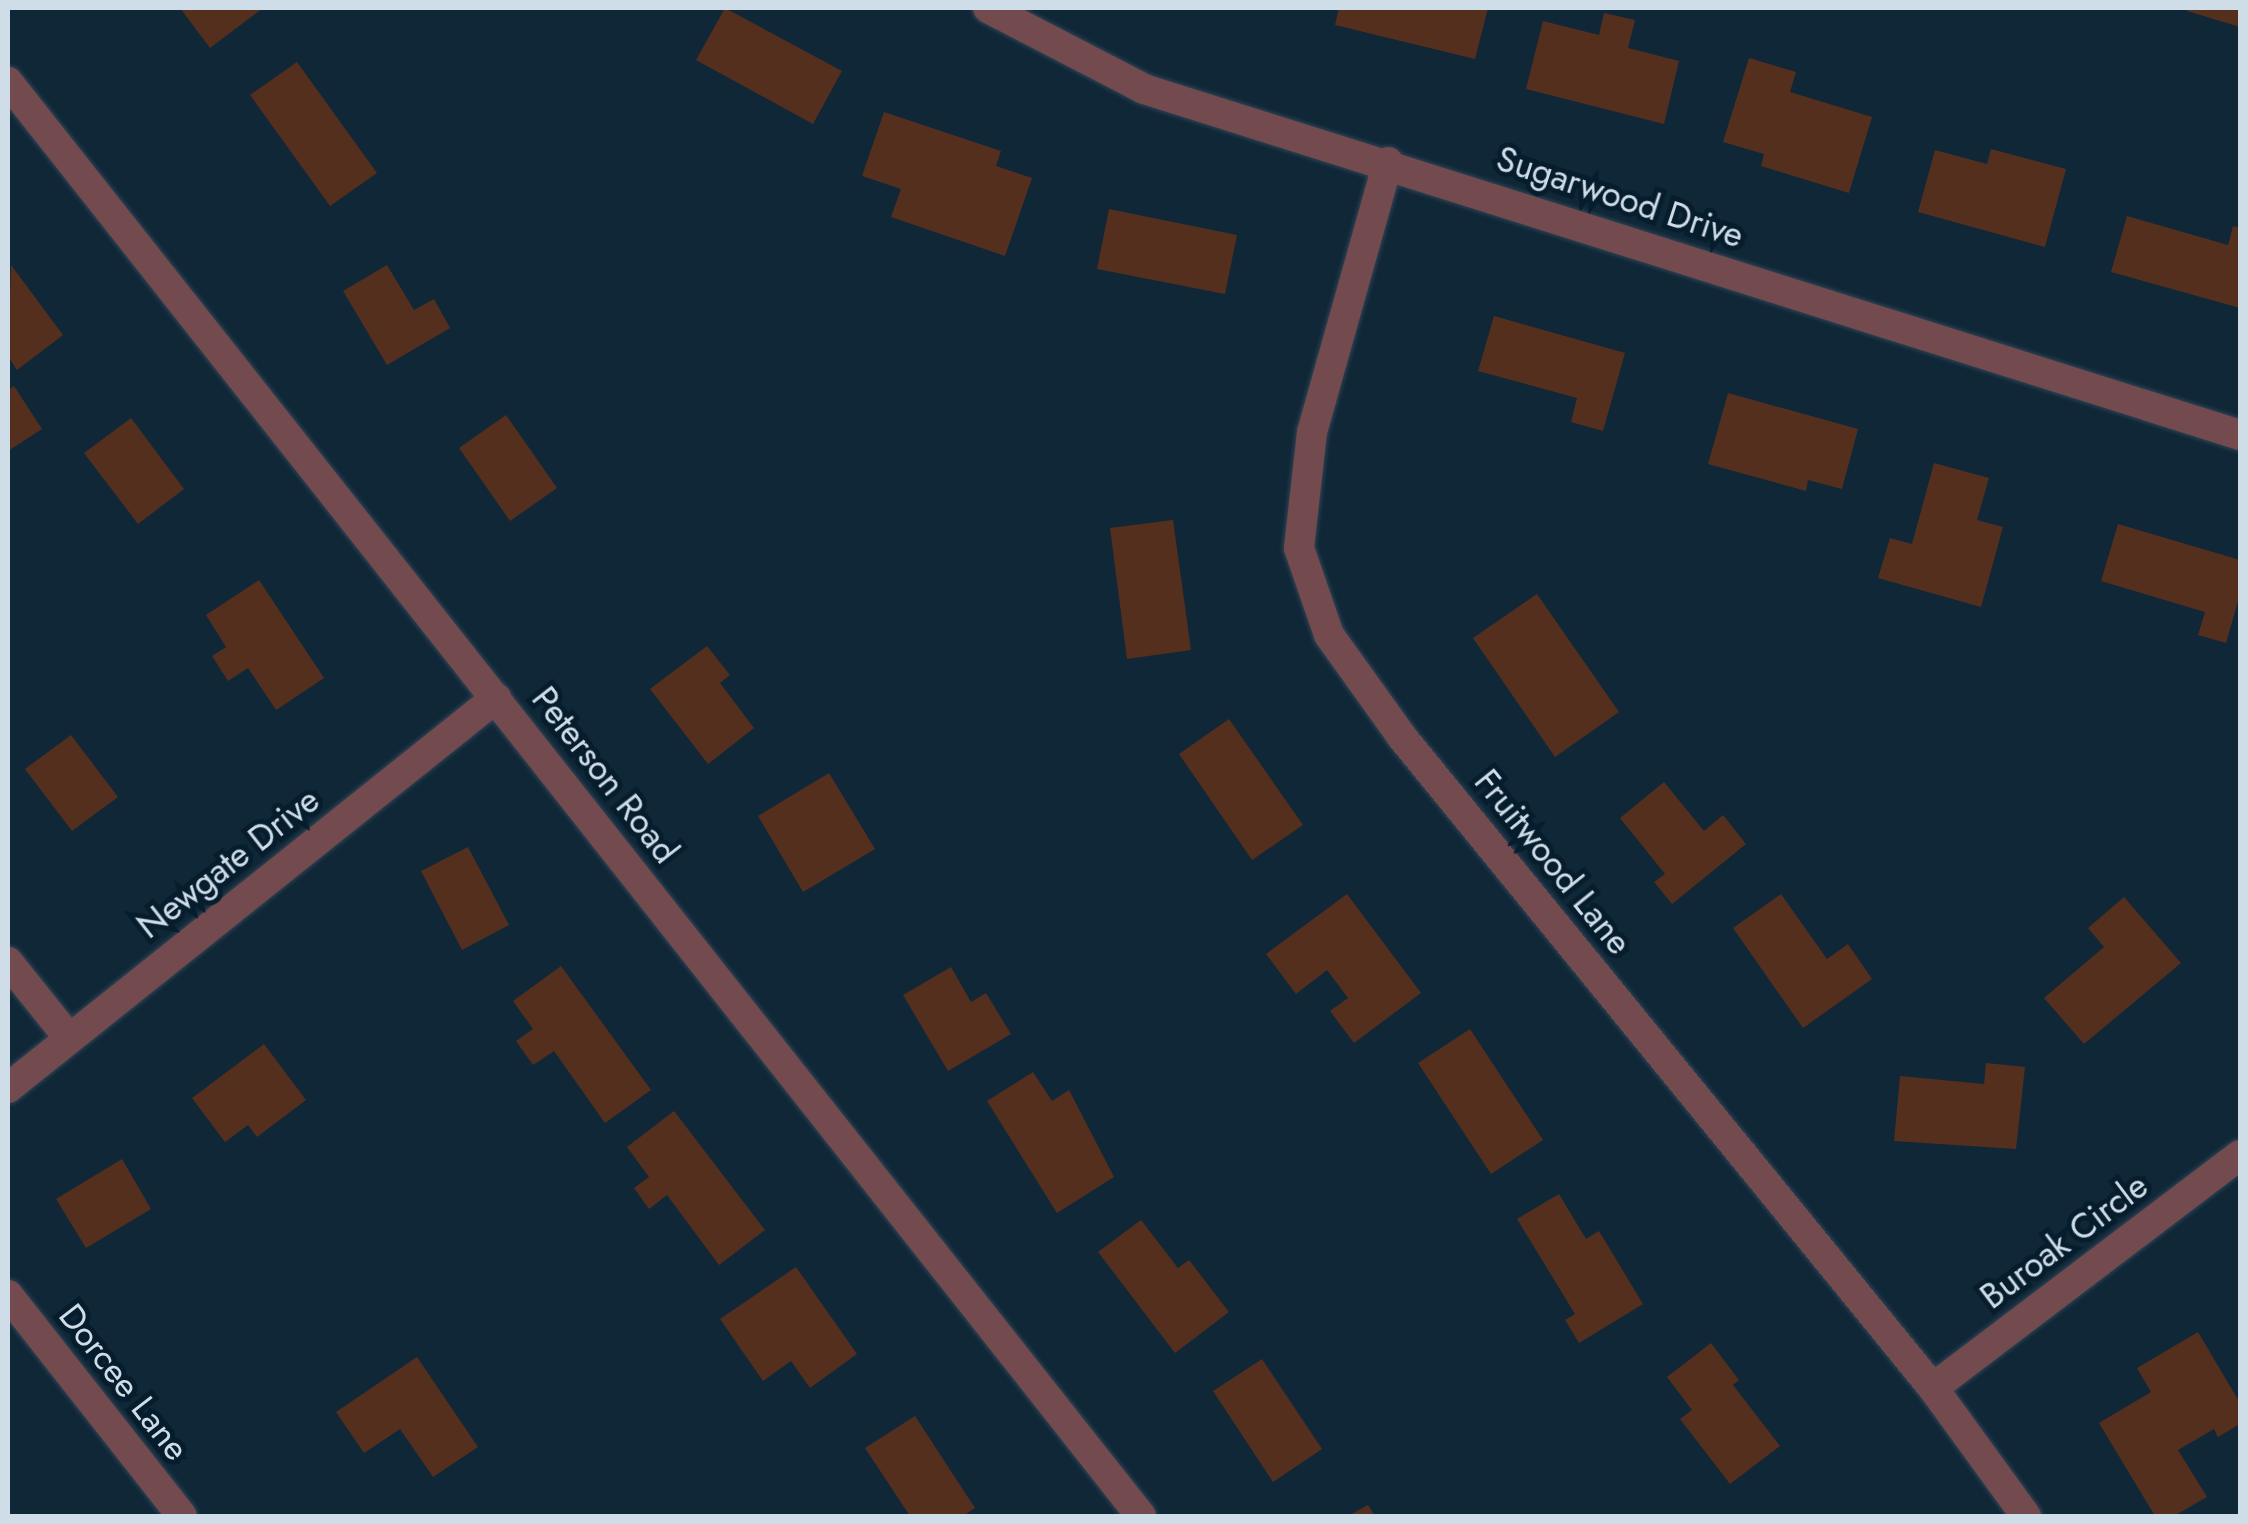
<!DOCTYPE html>
<html>
<head>
<meta charset="utf-8">
<style>
  body { margin:0 }
  #map { position:relative; width:2248px; height:1524px; overflow:hidden; background:#102738; font-family:Jost,sans-serif }
  div>[style] { position:absolute }
  .building>* { inset:0; background:#552f1d }
  .roads { filter:drop-shadow(0 0 2px #2f4454) drop-shadow(0 0 2px #2f4454) }
  .street>* { height:30px; margin:-15px; padding:0 15px; transform-origin:15px; border-radius:15px; background:#734a4d }
  span { translate:-50% -50%; white-space:nowrap; text-align:center; line-height:1.15; -webkit-text-stroke:10px #061d2e; paint-order:stroke }
  .street-label { font-size:35px; color:#cfdde8 }
  .frame { position:absolute; inset:0; border:10px solid #cfdde8; pointer-events:none }
</style>
</head>
<body>
<div id="map">
  <div class="building">
    <i style="clip-path:polygon(180px 8px,263px 8px,210px 48px)"></i>
    <i style="clip-path:polygon(725px 8px,842px 71px,813px 124px,696px 60px)"></i>
    <i style="clip-path:polygon(1339px 8px,1488px 8px,1475px 59px,1335px 25px)"></i>
    <i style="clip-path:polygon(2188px 8px,2240px 8px,2240px 27px,2187px 11px)"></i>
    <i style="clip-path:polygon(1604px 13px,1635px 20px,1628px 48px,1679px 61px,1664px 124px,1526px 89px,1543px 21px,1599px 35px)"></i>
    <i style="clip-path:polygon(1749px 58px,1796px 72px,1790px 92px,1872px 117px,1849px 193px,1761px 166px,1764px 154px,1723px 142px)"></i>
    <i style="clip-path:polygon(297px 62px,377px 173px,330px 206px,250px 95px)"></i>
    <i style="clip-path:polygon(884px 112px,1001px 151px,996px 166px,1032px 178px,1005px 256px,891px 217px,901px 189px,862px 176px)"></i>
    <i style="clip-path:polygon(1991px 149px,2066px 169px,2045px 247px,1918px 212px,1935px 150px,1987px 164px)"></i>
    <i style="clip-path:polygon(1109px 209px,1237px 235px,1225px 294px,1097px 269px)"></i>
    <i style="clip-path:polygon(2127px 216px,2228px 245px,2233px 226px,2240px 228px,2240px 308px,2111px 272px)"></i>
    <i style="clip-path:polygon(11px 265px,63px 335px,17px 370px,8px 356px)"></i>
    <i style="clip-path:polygon(387px 265px,414px 310px,434px 299px,450px 328px,387px 365px,343px 291px)"></i>
    <i style="clip-path:polygon(1494px 316px,1625px 353px,1603px 431px,1571px 422px,1577px 398px,1478px 371px)"></i>
    <i style="clip-path:polygon(14px 386px,42px 429px,8px 451px,8px 390px)"></i>
    <i style="clip-path:polygon(1728px 393px,1858px 429px,1842px 489px,1808px 480px,1806px 491px,1708px 464px)"></i>
    <i style="clip-path:polygon(506px 415px,557px 488px,510px 521px,459px 448px)"></i>
    <i style="clip-path:polygon(131px 418px,184px 489px,138px 524px,84px 453px)"></i>
    <i style="clip-path:polygon(1934px 463px,1989px 478px,1977px 520px,2003px 527px,1981px 607px,1878px 578px,1890px 538px,1912px 544px)"></i>
    <i style="clip-path:polygon(1173px 520px,1191px 650px,1127px 659px,1110px 528px)"></i>
    <i style="clip-path:polygon(2118px 524px,2240px 560px,2240px 594px,2226px 643px,2198px 635px,2205px 612px,2101px 581px)"></i>
    <i style="clip-path:polygon(259px 580px,324px 678px,276px 710px,248px 668px,228px 681px,212px 656px,226px 647px,206px 615px)"></i>
    <i style="clip-path:polygon(1537px 594px,1619px 712px,1555px 757px,1473px 638px)"></i>
    <i style="clip-path:polygon(707px 646px,730px 675px,720px 683px,754px 728px,708px 764px,650px 689px)"></i>
    <i style="clip-path:polygon(1229px 719px,1303px 825px,1252px 860px,1179px 754px)"></i>
    <i style="clip-path:polygon(71px 735px,118px 797px,72px 831px,25px 769px)"></i>
    <i style="clip-path:polygon(829px 773px,875px 849px,803px 892px,758px 816px)"></i>
    <i style="clip-path:polygon(1664px 782px,1704px 831px,1723px 815px,1746px 844px,1672px 904px,1654px 882px,1665px 874px,1620px 818px)"></i>
    <i style="clip-path:polygon(468px 847px,509px 925px,462px 950px,421px 871px)"></i>
    <i style="clip-path:polygon(1347px 894px,1421px 993px,1354px 1043px,1330px 1011px,1348px 998px,1327px 970px,1296px 994px,1266px 954px)"></i>
    <i style="clip-path:polygon(1781px 894px,1827px 959px,1848px 944px,1872px 979px,1803px 1028px,1733px 928px)"></i>
    <i style="clip-path:polygon(2124px 897px,2181px 963px,2084px 1044px,2044px 998px,2104px 947px,2088px 928px)"></i>
    <i style="clip-path:polygon(561px 966px,651px 1090px,605px 1123px,554px 1051px,533px 1065px,516px 1041px,533px 1029px,513px 1001px)"></i>
    <i style="clip-path:polygon(951px 967px,971px 1002px,986px 993px,1011px 1034px,948px 1071px,903px 995px)"></i>
    <i style="clip-path:polygon(1470px 1029px,1543px 1140px,1491px 1174px,1418px 1063px)"></i>
    <i style="clip-path:polygon(264px 1044px,306px 1100px,257px 1137px,248px 1125px,225px 1142px,192px 1098px)"></i>
    <i style="clip-path:polygon(1986px 1063px,2025px 1067px,2016px 1149px,1894px 1141px,1900px 1076px,1984px 1084px)"></i>
    <i style="clip-path:polygon(1033px 1072px,1052px 1101px,1069px 1090px,1114px 1177px,1057px 1213px,987px 1101px)"></i>
    <i style="clip-path:polygon(674px 1111px,765px 1230px,719px 1265px,667px 1195px,649px 1209px,634px 1188px,649px 1177px,627px 1147px)"></i>
    <i style="clip-path:polygon(122px 1159px,151px 1209px,86px 1248px,56px 1199px)"></i>
    <i style="clip-path:polygon(1559px 1194px,1586px 1239px,1599px 1231px,1643px 1304px,1579px 1343px,1565px 1320px,1575px 1314px,1517px 1219px)"></i>
    <i style="clip-path:polygon(1141px 1220px,1178px 1268px,1189px 1260px,1229px 1312px,1175px 1353px,1098px 1252px)"></i>
    <i style="clip-path:polygon(796px 1267px,857px 1354px,810px 1388px,791px 1361px,763px 1381px,720px 1319px)"></i>
    <i style="clip-path:polygon(2198px 1332px,2240px 1403px,2240px 1424px,2218px 1437px,2214px 1429px,2178px 1450px,2207px 1497px,2174px 1516px,2155px 1516px,2099px 1423px,2151px 1392px,2137px 1368px)"></i>
    <i style="clip-path:polygon(1711px 1343px,1739px 1380px,1733px 1385px,1780px 1446px,1730px 1484px,1680px 1419px,1692px 1410px,1667px 1377px)"></i>
    <i style="clip-path:polygon(417px 1357px,478px 1447px,433px 1477px,400px 1429px,364px 1453px,336px 1412px)"></i>
    <i style="clip-path:polygon(1262px 1359px,1322px 1449px,1273px 1482px,1213px 1391px)"></i>
    <i style="clip-path:polygon(915px 1416px,975px 1508px,963px 1516px,910px 1516px,865px 1448px)"></i>
    <i style="clip-path:polygon(1368px 1505px,1375px 1516px,1348px 1516px)"></i>
  </div>
  <div class="roads">
    <div class="street">
      <i style="left:988px;top:8px;width:176px;rotate:27.4deg"></i>
      <i style="left:1144px;top:89px;width:1149px;rotate:17.52deg"></i>
      <i style="left:8px;top:82px;width:1828px;rotate:51.69deg"></i>
      <i style="left:1388px;top:162px;width:280px;rotate:105.7deg"></i>
      <i style="left:1312px;top:432px;width:117px;rotate:96.4deg"></i>
      <i style="left:1299px;top:548px;width:92px;rotate:71deg"></i>
      <i style="left:1329px;top:635px;width:125px;rotate:54.4deg"></i>
      <i style="left:1402px;top:737px;width:840px;rotate:50.8deg"></i>
      <i style="left:1933px;top:1388px;width:158px;rotate:54deg"></i>
      <i style="left:8px;top:962px;width:96px;rotate:51.3deg"></i>
      <i style="left:8px;top:1088px;width:625px;rotate:-38.63deg"></i>
      <i style="left:8px;top:1295px;width:281px;rotate:51.8deg"></i>
      <i style="left:1933px;top:1388px;width:385px;rotate:-37.2deg"></i>
    </div>
  </div>
  <div class="street-label">
    <span style="left:1620px;top:197px;rotate:18deg">Sugarwood Drive</span>
    <span style="left:605px;top:775px;rotate:52deg">Peterson Road</span>
    <span style="left:1553px;top:862px;rotate:51deg">Fruitwood Lane</span>
    <span style="left:228px;top:863px;rotate:-38deg">Newgate Drive</span>
    <span style="left:2064px;top:1241px;rotate:-37deg">Buroak Circle</span>
    <span style="left:124px;top:1382px;rotate:52deg">Dorcee Lane</span>
  </div>
  <div class="frame"></div>
</div>
</body>
</html>
